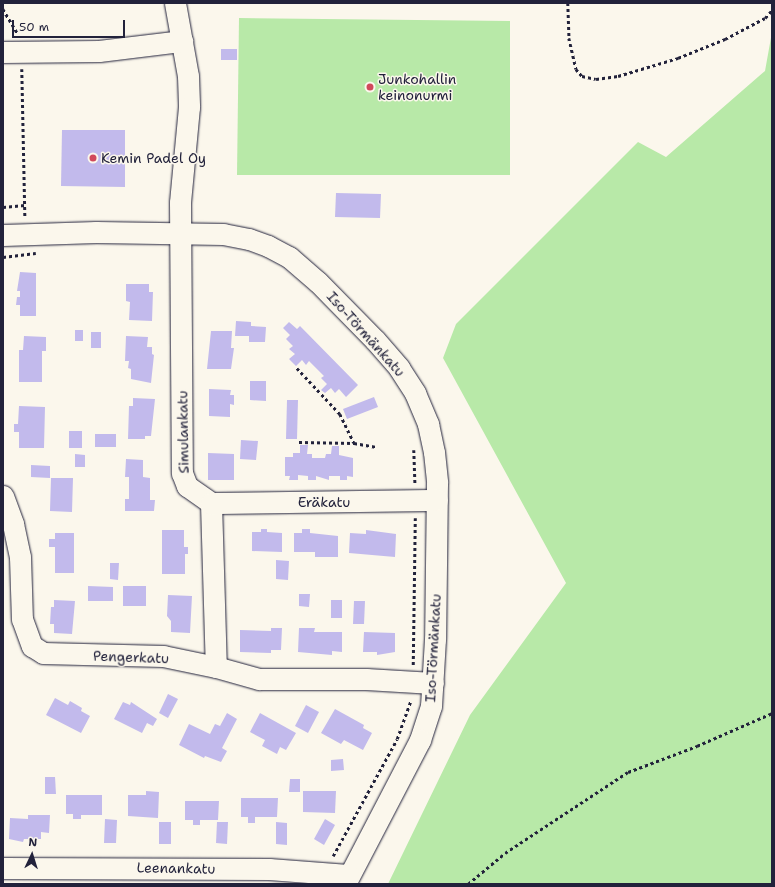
<!DOCTYPE html>
<html>
<head>
<meta charset="utf-8">
<style>
  body { margin:0 }
  #map { position:relative; width:775px; height:887px; overflow:hidden; background:#fbf7ec; font-family:"Shantell Sans",sans-serif }
  div>[style] { position:absolute }
  .green>* { inset:0; background:#b8e9a8 }
  .building>* { inset:0; background:#c2baec }
  .path>* { height:2.5px; margin-top:-1.25px; transform-origin:0; background:repeating-linear-gradient(90deg,#22223b 0 3px,transparent 0 6px) }
  .roads { filter:drop-shadow(0 0 1px #22223b) drop-shadow(0 0 1px #22223b) }
  .minor>* { height:21px; margin:-10.5px; padding:0 10.5px; transform-origin:10.5px; border-radius:10.5px; background:#fbf7ec }
  .dots>* { width:11px; height:11px; translate:-50% -50%; box-sizing:border-box; border:2px solid #fbf7ec; border-radius:50% }
  span { translate:-50% -50%; white-space:nowrap; text-align:center; line-height:1.15; -webkit-text-stroke:3px #fbf7ec; paint-order:stroke }
  .poi-label { font-size:14px; color:#22223b }
  .left { translate:0 -50%; text-align:left }
  .street-label { font-size:14px; color:#22223b }
  .frame { position:absolute; inset:0; border:4px solid #22223b; pointer-events:none }
  .north { position:absolute; left:12px; top:835px; width:40px; height:40px; -webkit-text-stroke:3px #fbf7ec; paint-order:stroke; rotate:4deg; font-size:11px; font-weight:700; line-height:16px; text-align:center; color:#22223b }
  .north::after { content:''; display:block; margin:auto; width:14px; height:18px; background:#22223b; clip-path:polygon(50% 0,100% 100%,50% 72%,0 100%) }
  .scale { position:absolute; left:12px; top:20px; width:113px; height:18px; box-sizing:border-box; border:2px solid #22223b; border-top:0; padding-left:5px; font-size:12px; line-height:14px; white-space:nowrap; color:#22223b; -webkit-text-stroke:3px #fbf7ec; paint-order:stroke }
</style>
</head>
<body>
<div id="map">
  <div class="green">
    <i style="clip-path:polygon(239px 18px,510px 21px,510px 175px,237px 175px)"></i>
    <i style="clip-path:polygon(772px 32px,772px 884px,388px 884px,470px 715px,566px 583px,443px 358px,456px 324px,638px 142px,666px 157px,765px 71px)"></i>
  </div>
  <div class="building">
    <i style="clip-path:polygon(221px 49px,237px 49px,237px 60px,221px 60px)"></i>
    <i style="clip-path:polygon(62px 130px,125px 130px,125px 187px,61px 186px)"></i>
    <i style="clip-path:polygon(336px 193px,381px 194px,380px 218px,335px 217px)"></i>
    <i style="clip-path:polygon(20px 272px,36px 273px,36px 316px,20px 316px,20px 305px,16px 305px,17px 297px,20px 297px,20px 291px,17px 291px)"></i>
    <i style="clip-path:polygon(126px 284px,149px 284px,149px 292px,153px 292px,152px 321px,129px 320px,130px 302px,126px 301px)"></i>
    <i style="clip-path:polygon(236px 321px,251px 322px,251px 326px,266px 327px,265px 342px,249px 342px,249px 336px,235px 336px)"></i>
    <i style="clip-path:polygon(289px 322px,297px 329px,300px 326px,358px 385px,346px 397px,339px 389px,335px 393px,331px 388px,325px 393px,321px 390px,327px 384px,321px 378px,324px 376px,309px 361px,306px 365px,302px 360px,296px 366px,289px 359px,295px 354px,289px 349px,293px 346px,286px 339px,290px 335px,283px 328px)"></i>
    <i style="clip-path:polygon(75px 330px,83px 330px,83px 341px,75px 341px)"></i>
    <i style="clip-path:polygon(211px 331px,232px 331px,231px 348px,234px 348px,231px 369px,207px 369px)"></i>
    <i style="clip-path:polygon(91px 332px,101px 332px,101px 348px,91px 348px)"></i>
    <i style="clip-path:polygon(24px 336px,46px 337px,46px 351px,42px 351px,42px 382px,19px 382px,19px 350px,23px 350px)"></i>
    <i style="clip-path:polygon(126px 336px,148px 337px,147px 347px,152px 347px,152px 354px,154px 355px,151px 383px,131px 379px,131px 369px,128px 368px,129px 361px,125px 361px)"></i>
    <i style="clip-path:polygon(250px 381px,266px 381px,266px 401px,250px 400px)"></i>
    <i style="clip-path:polygon(209px 389px,231px 390px,230px 395px,234px 395px,234px 405px,230px 404px,230px 417px,209px 416px)"></i>
    <i style="clip-path:polygon(374px 397px,378px 407px,347px 419px,343px 409px)"></i>
    <i style="clip-path:polygon(133px 398px,155px 399px,151px 436px,145px 436px,145px 439px,128px 439px,129px 406px,133px 406px)"></i>
    <i style="clip-path:polygon(287px 400px,298px 400px,297px 439px,286px 439px)"></i>
    <i style="clip-path:polygon(19px 406px,45px 407px,44px 448px,19px 448px,19px 432px,14px 432px,14px 424px,18px 424px)"></i>
    <i style="clip-path:polygon(69px 431px,82px 431px,82px 448px,69px 448px)"></i>
    <i style="clip-path:polygon(95px 434px,116px 434px,116px 447px,95px 447px)"></i>
    <i style="clip-path:polygon(241px 440px,258px 441px,256px 460px,240px 459px)"></i>
    <i style="clip-path:polygon(300px 445px,308px 445px,307px 454px,312px 454px,312px 458px,325px 458px,326px 454px,331px 454px,332px 446px,339px 446px,339px 455px,353px 458px,353px 477px,347px 476px,347px 480px,340px 480px,340px 476px,329px 476px,329px 480px,316px 476px,316px 480px,308px 480px,308px 476px,298px 475px,298px 480px,289px 480px,290px 476px,285px 476px,285px 457px,293px 457px,293px 453px,300px 453px)"></i>
    <i style="clip-path:polygon(208px 453px,234px 454px,234px 480px,208px 480px)"></i>
    <i style="clip-path:polygon(75px 454px,85px 455px,85px 467px,75px 467px)"></i>
    <i style="clip-path:polygon(126px 459px,143px 460px,143px 477px,150px 478px,150px 500px,155px 500px,154px 511px,125px 511px,125px 499px,129px 499px,129px 477px,125px 477px)"></i>
    <i style="clip-path:polygon(31px 465px,50px 466px,50px 478px,31px 477px)"></i>
    <i style="clip-path:polygon(51px 478px,73px 478px,72px 512px,50px 511px)"></i>
    <i style="clip-path:polygon(261px 529px,267px 529px,267px 532px,282px 533px,282px 552px,252px 551px,252px 532px,261px 532px)"></i>
    <i style="clip-path:polygon(302px 529px,310px 529px,310px 533px,338px 536px,338px 557px,315px 557px,315px 552px,294px 552px,294px 533px,302px 533px)"></i>
    <i style="clip-path:polygon(162px 530px,184px 530px,184px 547px,188px 547px,188px 554px,185px 554px,185px 574px,162px 574px)"></i>
    <i style="clip-path:polygon(366px 530px,396px 534px,395px 557px,349px 553px,350px 533px,366px 534px)"></i>
    <i style="clip-path:polygon(55px 533px,74px 533px,74px 573px,55px 573px,55px 547px,49px 547px,49px 539px,55px 539px)"></i>
    <i style="clip-path:polygon(276px 560px,289px 561px,288px 580px,276px 579px)"></i>
    <i style="clip-path:polygon(110px 563px,119px 563px,118px 580px,110px 579px)"></i>
    <i style="clip-path:polygon(88px 586px,113px 587px,113px 601px,88px 601px)"></i>
    <i style="clip-path:polygon(123px 586px,146px 586px,146px 606px,123px 606px)"></i>
    <i style="clip-path:polygon(299px 594px,310px 594px,309px 607px,299px 606px)"></i>
    <i style="clip-path:polygon(168px 595px,192px 596px,190px 633px,171px 632px,171px 621px,167px 616px)"></i>
    <i style="clip-path:polygon(54px 600px,75px 601px,72px 634px,54px 633px,54px 624px,50px 624px,51px 607px,54px 607px)"></i>
    <i style="clip-path:polygon(331px 600px,342px 600px,342px 618px,331px 618px)"></i>
    <i style="clip-path:polygon(354px 601px,365px 601px,364px 624px,353px 624px)"></i>
    <i style="clip-path:polygon(271px 628px,282px 628px,281px 650px,271px 650px,271px 653px,240px 652px,240px 630px,271px 631px)"></i>
    <i style="clip-path:polygon(299px 628px,315px 628px,314px 632px,342px 632px,342px 652px,332px 651px,332px 655px,298px 652px)"></i>
    <i style="clip-path:polygon(364px 632px,395px 633px,395px 652px,377px 655px,377px 652px,363px 652px)"></i>
    <i style="clip-path:polygon(168px 694px,178px 699px,168px 718px,159px 713px)"></i>
    <i style="clip-path:polygon(55px 698px,68px 705px,70px 701px,82px 708px,81px 711px,90px 716px,81px 733px,46px 715px)"></i>
    <i style="clip-path:polygon(123px 702px,130px 705px,131px 702px,157px 719px,153px 726px,147px 723px,142px 733px,114px 719px)"></i>
    <i style="clip-path:polygon(306px 705px,319px 712px,308px 733px,295px 726px)"></i>
    <i style="clip-path:polygon(335px 709px,364px 725px,363px 728px,372px 733px,363px 750px,344px 740px,341px 744px,321px 733px)"></i>
    <i style="clip-path:polygon(227px 713px,237px 719px,222px 748px,227px 751px,221px 762px,205px 756px,204px 758px,179px 745px,189px 724px,210px 734px,215px 724px,220px 726px)"></i>
    <i style="clip-path:polygon(260px 713px,296px 733px,286px 750px,280px 747px,277px 754px,262px 746px,265px 740px,250px 732px)"></i>
    <i style="clip-path:polygon(343px 759px,344px 770px,331px 771px,331px 760px)"></i>
    <i style="clip-path:polygon(45px 777px,55px 777px,56px 794px,45px 794px)"></i>
    <i style="clip-path:polygon(290px 779px,300px 779px,300px 792px,289px 792px)"></i>
    <i style="clip-path:polygon(146px 791px,159px 792px,158px 818px,128px 816px,128px 795px,146px 795px)"></i>
    <i style="clip-path:polygon(303px 791px,336px 791px,335px 813px,303px 812px)"></i>
    <i style="clip-path:polygon(66px 795px,102px 795px,102px 815px,81px 815px,81px 819px,73px 819px,73px 814px,66px 814px)"></i>
    <i style="clip-path:polygon(241px 798px,278px 798px,277px 817px,255px 817px,255px 823px,248px 823px,248px 817px,241px 817px)"></i>
    <i style="clip-path:polygon(185px 801px,219px 801px,218px 820px,200px 820px,200px 825px,193px 825px,193px 820px,185px 820px)"></i>
    <i style="clip-path:polygon(28px 815px,50px 815px,49px 833px,41px 832px,41px 839px,24px 839px,23px 842px,9px 839px,10px 818px,28px 819px)"></i>
    <i style="clip-path:polygon(105px 819px,117px 820px,116px 843px,104px 843px)"></i>
    <i style="clip-path:polygon(325px 819px,335px 825px,324px 845px,314px 839px)"></i>
    <i style="clip-path:polygon(159px 822px,171px 822px,171px 844px,159px 844px)"></i>
    <i style="clip-path:polygon(217px 822px,228px 822px,227px 844px,216px 843px)"></i>
    <i style="clip-path:polygon(276px 822px,287px 823px,287px 845px,276px 844px)"></i>
  </div>
  <div class="path">
    <i style="left:568px;top:3px;width:35px;rotate:88deg"></i>
    <i style="left:569px;top:38px;width:32px;rotate:77deg"></i>
    <i style="left:576px;top:69px;width:9px;rotate:49deg"></i>
    <i style="left:582px;top:76px;width:14px;rotate:12deg"></i>
    <i style="left:596px;top:79px;width:22px;rotate:-8deg"></i>
    <i style="left:618px;top:76px;width:63px;rotate:-16.7deg"></i>
    <i style="left:678px;top:58px;width:51px;rotate:-22deg"></i>
    <i style="left:725px;top:39px;width:45px;rotate:-27.7deg"></i>
    <i style="left:765px;top:18px;width:11px;rotate:-49deg"></i>
    <i style="left:3px;top:9px;width:29px;rotate:59deg"></i>
    <i style="left:22px;top:69px;width:149px;rotate:88.8deg"></i>
    <i style="left:3px;top:207px;width:22px;rotate:-5deg"></i>
    <i style="left:3px;top:257px;width:33px;rotate:-7deg"></i>
    <i style="left:297px;top:368px;width:63px;rotate:46.9deg"></i>
    <i style="left:340px;top:414px;width:32px;rotate:64deg"></i>
    <i style="left:354px;top:443px;width:23px;rotate:10deg"></i>
    <i style="left:299px;top:442px;width:55px;rotate:1deg"></i>
    <i style="left:414px;top:450px;width:33px;rotate:88deg"></i>
    <i style="left:413px;top:665px;width:147px;rotate:-89.2deg"></i>
    <i style="left:333px;top:856px;width:133px;rotate:-61.3deg"></i>
    <i style="left:397px;top:739px;width:41px;rotate:-70.3deg"></i>
    <i style="left:468px;top:884px;width:48px;rotate:-40deg"></i>
    <i style="left:505px;top:853px;width:147px;rotate:-33.4deg"></i>
    <i style="left:628px;top:772px;width:74px;rotate:-20.6deg"></i>
    <i style="left:697px;top:746px;width:82px;rotate:-23.7deg"></i>
  </div>
  <div class="roads">
    <div class="minor">
      <i style="left:175px;top:3px;width:74px;rotate:79.9deg"></i>
      <i style="left:188px;top:76px;width:31px;rotate:88deg"></i>
      <i style="left:189px;top:107px;width:96px;rotate:95.4deg"></i>
      <i style="left:180px;top:203px;width:270px;rotate:89.6deg"></i>
      <i style="left:182px;top:473px;width:14px;rotate:69deg"></i>
      <i style="left:187px;top:486px;width:29px;rotate:35deg"></i>
      <i style="left:211px;top:503px;width:164px;rotate:88.3deg"></i>
      <i style="left:3px;top:52px;width:96px;rotate:-0.6deg"></i>
      <i style="left:99px;top:51px;width:84px;rotate:-6.9deg"></i>
      <i style="left:3px;top:235px;width:93px;rotate:-1.8deg"></i>
      <i style="left:96px;top:232px;width:127px;rotate:0.9deg"></i>
      <i style="left:223px;top:234px;width:26px;rotate:11deg"></i>
      <i style="left:249px;top:239px;width:20px;rotate:20deg"></i>
      <i style="left:268px;top:246px;width:24px;rotate:28deg"></i>
      <i style="left:289px;top:257px;width:38px;rotate:41deg"></i>
      <i style="left:318px;top:282px;width:81px;rotate:45.5deg"></i>
      <i style="left:375px;top:340px;width:37px;rotate:49deg"></i>
      <i style="left:399px;top:368px;width:30px;rotate:57deg"></i>
      <i style="left:415px;top:393px;width:34px;rotate:67deg"></i>
      <i style="left:428px;top:424px;width:29px;rotate:78deg"></i>
      <i style="left:434px;top:452px;width:31px;rotate:84deg"></i>
      <i style="left:437px;top:483px;width:156px;rotate:90.7deg"></i>
      <i style="left:435px;top:639px;width:67px;rotate:93.4deg"></i>
      <i style="left:431px;top:706px;width:36px;rotate:108deg"></i>
      <i style="left:420px;top:740px;width:162px;rotate:117.5deg"></i>
      <i style="left:3px;top:496px;width:30px;rotate:70deg"></i>
      <i style="left:13px;top:524px;width:34px;rotate:78deg"></i>
      <i style="left:20px;top:557px;width:62px;rotate:88.2deg"></i>
      <i style="left:22px;top:619px;width:29px;rotate:70deg"></i>
      <i style="left:32px;top:646px;width:13px;rotate:32deg"></i>
      <i style="left:43px;top:653px;width:120px;rotate:1.4deg"></i>
      <i style="left:163px;top:656px;width:54px;rotate:11.7deg"></i>
      <i style="left:216px;top:667px;width:45px;rotate:15.6deg"></i>
      <i style="left:259px;top:679px;width:107px"></i>
      <i style="left:366px;top:679px;width:67px;rotate:3.4deg"></i>
      <i style="left:211px;top:503px;width:226px;rotate:-0.8deg"></i>
      <i style="left:3px;top:868px;width:266px;rotate:0.2deg"></i>
      <i style="left:269px;top:869px;width:79px;rotate:4.3deg"></i>
    </div>
  </div>
  <div class="dots">
    <i style="left:370px;top:87px;background:#d1495b"></i>
    <i style="left:93px;top:158px;background:#d1495b"></i>
  </div>
  <div class="poi-label">
    <span class="left" style="left:378px;top:87px">Junkohallin<br>keinonurmi</span>
    <span class="left" style="left:101px;top:158px">Kemin Padel Oy</span>
  </div>
  <div class="street-label">
    <span style="left:366px;top:334px;rotate:48deg">Iso-Törmänkatu</span>
    <span style="left:183px;top:432px;rotate:-91deg">Simulankatu</span>
    <span style="left:324px;top:502px">Eräkatu</span>
    <span style="left:433px;top:648px;rotate:-87deg">Iso-Törmänkatu</span>
    <span style="left:131px;top:657px;rotate:2deg">Pengerkatu</span>
    <span style="left:176px;top:868px;rotate:1deg">Leenankatu</span>
  </div>
  <div class="frame"></div>
  <div class="north">N</div>
  <div class="scale">50 m</div>
</div>
</body>
</html>
